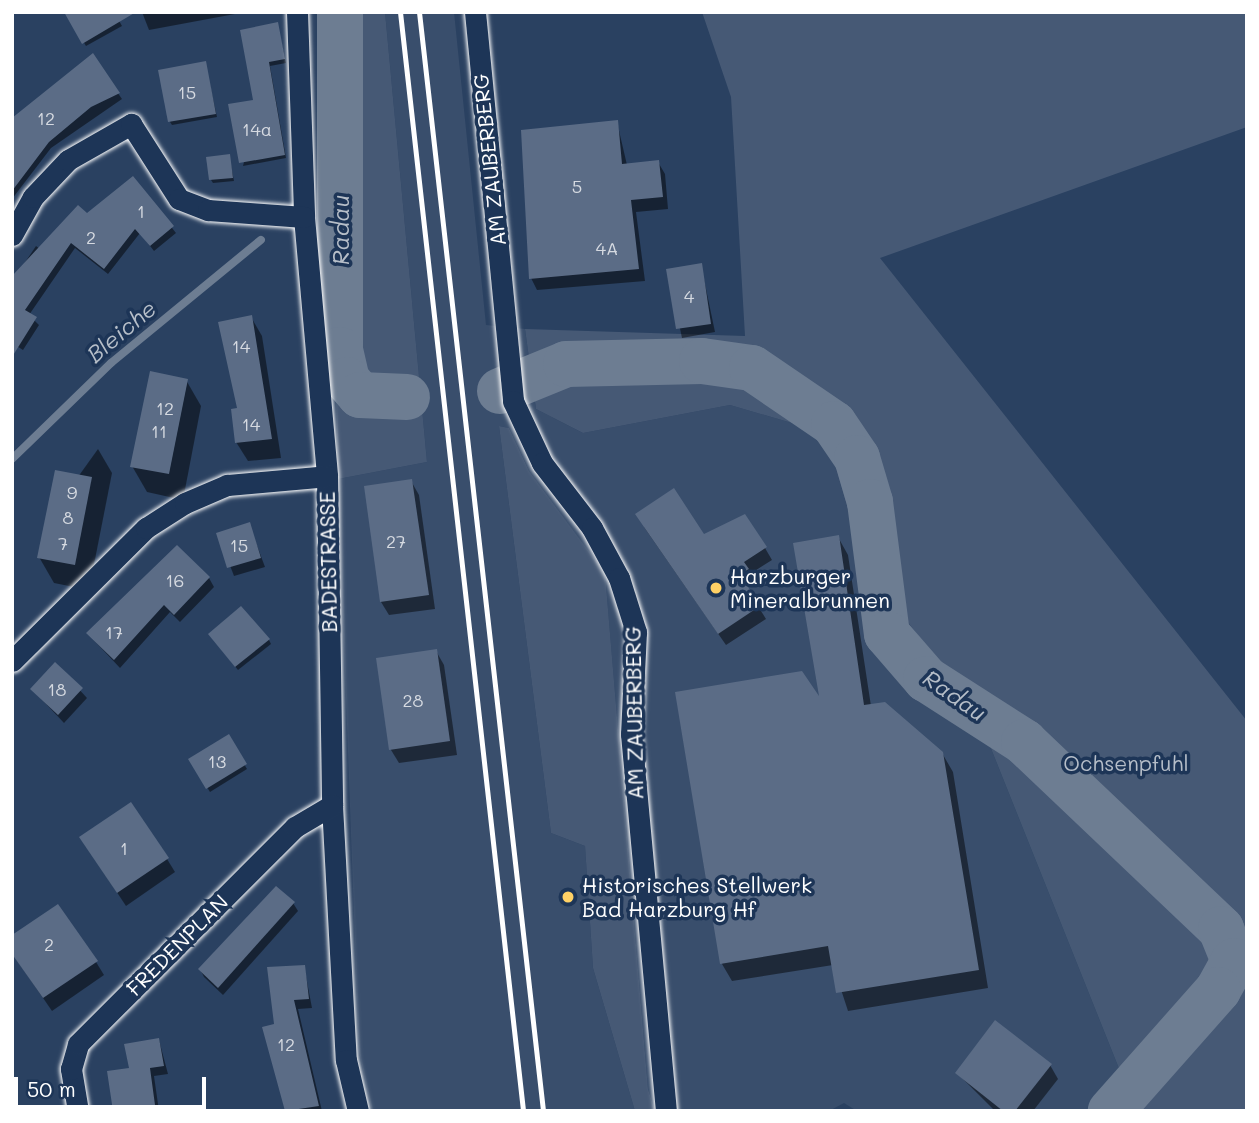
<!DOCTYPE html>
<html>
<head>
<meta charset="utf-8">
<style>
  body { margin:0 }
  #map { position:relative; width:1259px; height:1123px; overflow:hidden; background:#2a4161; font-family:Mali,sans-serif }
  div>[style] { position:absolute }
  .built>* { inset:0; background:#394e6c }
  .green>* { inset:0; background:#465975 }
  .shadow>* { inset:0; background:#0007 }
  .stream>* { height:8px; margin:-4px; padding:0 4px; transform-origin:4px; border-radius:4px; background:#6d7d92 }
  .river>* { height:46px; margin:-23px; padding:0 23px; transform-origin:23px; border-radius:23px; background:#6d7d92 }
  .building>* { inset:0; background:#5b6c86 }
  .roads { filter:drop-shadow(0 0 2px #fff) drop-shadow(0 0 2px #fff) }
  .minor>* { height:21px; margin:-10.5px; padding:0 10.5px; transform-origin:10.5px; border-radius:10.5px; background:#1d3557 }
  .rail>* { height:5px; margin:-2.5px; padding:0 2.5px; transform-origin:2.5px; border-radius:2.5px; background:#fff }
  .dots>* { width:19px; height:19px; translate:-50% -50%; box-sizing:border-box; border:4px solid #1d3557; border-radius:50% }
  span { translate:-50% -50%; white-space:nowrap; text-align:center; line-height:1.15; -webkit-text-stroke:7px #1d3557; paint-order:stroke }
  .number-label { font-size:18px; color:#d6dae1 }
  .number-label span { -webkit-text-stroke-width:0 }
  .street-label { font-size:21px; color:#fff }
  .poi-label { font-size:21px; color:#fff }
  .left { translate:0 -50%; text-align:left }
  .park-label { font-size:21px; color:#b5bdc8 }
  .water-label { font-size:23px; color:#b6bec8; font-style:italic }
  .frame { position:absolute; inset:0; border:14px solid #fff; pointer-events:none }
  .scale { position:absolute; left:14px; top:1077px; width:192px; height:32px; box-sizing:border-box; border:4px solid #fff; border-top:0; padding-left:9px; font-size:21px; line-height:24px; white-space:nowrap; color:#fff; -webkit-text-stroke:5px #1d3557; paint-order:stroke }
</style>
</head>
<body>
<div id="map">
  <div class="built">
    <i style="clip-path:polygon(385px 12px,454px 12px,486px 325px,525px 329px,536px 409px,583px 433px,730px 405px,809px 428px,831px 451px,863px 562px,978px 716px,1136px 1111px,857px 1111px,844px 1103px,829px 1111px,655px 1111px,648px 1089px,605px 574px,529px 471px,509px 428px,499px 426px,551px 833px,585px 846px,593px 968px,635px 1111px,372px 1111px,359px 1051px,338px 479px,427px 462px)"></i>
  </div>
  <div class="green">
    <i style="clip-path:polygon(327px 12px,385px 12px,427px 462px,338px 479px)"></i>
    <i style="clip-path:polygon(702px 12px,1247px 12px,1247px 127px,880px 258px,1247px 721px,1247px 1111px,1136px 1111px,978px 716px,863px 562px,831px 451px,809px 428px,730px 405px,583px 433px,536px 409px,525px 329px,745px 336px,731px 97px)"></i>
    <i style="clip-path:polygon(499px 426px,509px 428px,529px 471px,605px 573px,648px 1089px,655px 1111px,635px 1111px,593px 968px,585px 846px,551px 833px)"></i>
  </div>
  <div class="shadow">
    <i style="clip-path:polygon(114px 12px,122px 26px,86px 46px,66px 13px)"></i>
    <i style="clip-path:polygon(142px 12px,235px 12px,235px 14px,149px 30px)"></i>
    <i style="clip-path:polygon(277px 24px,286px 63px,270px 66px,286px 158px,243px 166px)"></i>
    <i style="clip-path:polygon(92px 56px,122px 99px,51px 148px,12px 199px,12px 121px)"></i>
    <i style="clip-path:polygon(205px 63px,217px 117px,172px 125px,170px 122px)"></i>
    <i style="clip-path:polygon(617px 122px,627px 165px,658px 162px,665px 174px,668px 209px,636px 212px,645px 281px,537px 290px,531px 278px)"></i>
    <i style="clip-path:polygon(229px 156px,234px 181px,213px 183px,211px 180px)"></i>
    <i style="clip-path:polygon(133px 178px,176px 233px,154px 251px,140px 233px,108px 274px,75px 248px,29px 315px,39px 325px,23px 350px,12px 343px,12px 282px,36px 246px,44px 252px)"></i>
    <i style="clip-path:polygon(701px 265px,715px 332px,682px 338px,668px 271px)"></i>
    <i style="clip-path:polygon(251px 317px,262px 336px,281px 458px,248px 461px,236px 442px)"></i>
    <i style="clip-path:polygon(186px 380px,201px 406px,183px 500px,147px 492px,132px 466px)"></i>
    <i style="clip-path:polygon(98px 449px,112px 473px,89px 590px,54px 583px,39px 557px,55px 509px)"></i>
    <i style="clip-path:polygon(411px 481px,419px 495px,435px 609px,389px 615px,381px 602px)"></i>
    <i style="clip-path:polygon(249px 524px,265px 567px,234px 576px,218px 534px)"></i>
    <i style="clip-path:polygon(644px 527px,765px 548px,772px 560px,750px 574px,754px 582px,746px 587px,766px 619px,726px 645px)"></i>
    <i style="clip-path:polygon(838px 537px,848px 555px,871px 706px,942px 753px,953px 772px,988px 988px,848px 1011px,833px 965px,732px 981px,722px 964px,822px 704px)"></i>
    <i style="clip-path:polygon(209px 578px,214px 587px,180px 622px,170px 612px,120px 668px,88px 634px)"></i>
    <i style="clip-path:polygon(213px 639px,269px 640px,271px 644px,238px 670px)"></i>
    <i style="clip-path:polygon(436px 651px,444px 665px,457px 755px,399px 763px,391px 750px,378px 659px)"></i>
    <i style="clip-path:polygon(56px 664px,87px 698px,64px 723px,32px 689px)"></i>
    <i style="clip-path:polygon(228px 737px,247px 769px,210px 792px,190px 759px)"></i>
    <i style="clip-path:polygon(81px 838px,167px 859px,175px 872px,126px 906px)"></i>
    <i style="clip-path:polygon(293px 903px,298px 911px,223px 995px,204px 977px,200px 969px)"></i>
    <i style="clip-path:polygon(12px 953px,96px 962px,104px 975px,52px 1011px)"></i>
    <i style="clip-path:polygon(304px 966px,312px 1008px,298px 1009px,322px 1111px,287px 1111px,276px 1026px)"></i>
    <i style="clip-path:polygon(159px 1040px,168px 1074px,154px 1076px,159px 1111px,115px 1111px,109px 1072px,131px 1069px)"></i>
    <i style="clip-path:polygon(1050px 1065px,1058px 1079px,1033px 1111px,995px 1111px,957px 1073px)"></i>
  </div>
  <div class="stream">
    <i style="left:12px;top:459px;width:138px;rotate:-44.1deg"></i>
    <i style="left:111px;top:363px;width:194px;rotate:-39.4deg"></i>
  </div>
  <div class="river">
    <i style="left:340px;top:12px;width:338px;rotate:90deg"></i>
    <i style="left:340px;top:350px;width:31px;rotate:77deg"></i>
    <i style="left:347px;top:380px;width:20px;rotate:49deg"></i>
    <i style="left:360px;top:395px;width:47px;rotate:2.4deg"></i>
    <i style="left:500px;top:391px;width:71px;rotate:-22.2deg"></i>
    <i style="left:566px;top:364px;width:136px;rotate:-1.3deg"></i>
    <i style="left:702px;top:361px;width:50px;rotate:8deg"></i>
    <i style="left:752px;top:368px;width:99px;rotate:34.3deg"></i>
    <i style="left:834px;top:424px;width:41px;rotate:55.9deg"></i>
    <i style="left:857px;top:458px;width:46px;rotate:73.5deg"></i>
    <i style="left:870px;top:502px;width:133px;rotate:82.7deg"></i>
    <i style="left:887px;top:634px;width:60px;rotate:49.1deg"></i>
    <i style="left:926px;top:679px;width:117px;rotate:32.7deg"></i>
    <i style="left:1024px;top:742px;width:272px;rotate:43.5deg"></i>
    <i style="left:1221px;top:929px;width:35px;rotate:68deg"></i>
    <i style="left:1234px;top:961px;width:33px;rotate:119deg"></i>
    <i style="left:1218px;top:990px;width:162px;rotate:131.5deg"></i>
  </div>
  <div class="building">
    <i style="clip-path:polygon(64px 12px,136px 12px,82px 44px)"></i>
    <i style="clip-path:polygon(278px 22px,285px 59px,269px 62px,285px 155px,239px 163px,228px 104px,253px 100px,240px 30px)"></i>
    <i style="clip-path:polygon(93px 53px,120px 93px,91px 107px,49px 142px,12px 191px,12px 118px)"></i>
    <i style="clip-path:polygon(206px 61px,216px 114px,168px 122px,158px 70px)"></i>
    <i style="clip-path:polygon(618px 120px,622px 164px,659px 160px,663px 197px,631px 200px,639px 269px,529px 279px,521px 130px)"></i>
    <i style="clip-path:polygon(230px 154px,233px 178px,209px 180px,206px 157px)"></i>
    <i style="clip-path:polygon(133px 176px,174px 226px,150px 246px,135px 229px,104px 269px,71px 243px,25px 310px,37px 317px,12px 357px,12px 276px,78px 205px,87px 213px)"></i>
    <i style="clip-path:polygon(702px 263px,711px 324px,676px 329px,666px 269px)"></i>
    <i style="clip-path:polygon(252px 315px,272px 439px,235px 443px,231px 409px,237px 408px,218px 322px)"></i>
    <i style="clip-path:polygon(150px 371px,188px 379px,169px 474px,130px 467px)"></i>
    <i style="clip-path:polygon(55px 470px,92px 477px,75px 565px,37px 558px)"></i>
    <i style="clip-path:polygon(412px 479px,429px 595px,380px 602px,364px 486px)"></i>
    <i style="clip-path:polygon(674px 488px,704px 534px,745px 514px,767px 547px,744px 562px,749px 569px,740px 574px,760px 606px,718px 634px,635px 514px)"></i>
    <i style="clip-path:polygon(250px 522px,261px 558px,227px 568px,216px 533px)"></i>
    <i style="clip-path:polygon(839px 535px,864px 705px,885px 702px,943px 752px,979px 970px,836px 993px,828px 946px,720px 964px,675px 692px,802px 671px,819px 696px,793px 543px)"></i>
    <i style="clip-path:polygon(177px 545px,210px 577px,174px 615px,164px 605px,114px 660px,86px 633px)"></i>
    <i style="clip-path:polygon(241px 606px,270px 639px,235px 667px,208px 634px)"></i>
    <i style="clip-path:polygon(437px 649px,450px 741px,389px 750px,376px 658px)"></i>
    <i style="clip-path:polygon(55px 662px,83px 688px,58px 715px,30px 689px)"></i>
    <i style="clip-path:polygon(229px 734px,247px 764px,206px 789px,188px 759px)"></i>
    <i style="clip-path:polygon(131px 802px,169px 858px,117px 893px,79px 837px)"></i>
    <i style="clip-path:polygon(276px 886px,295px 902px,218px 988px,198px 969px)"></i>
    <i style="clip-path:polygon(58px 904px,98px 961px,43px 998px,12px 954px,12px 935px)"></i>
    <i style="clip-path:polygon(305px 965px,309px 999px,294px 1000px,319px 1106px,285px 1111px,262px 1027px,274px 1024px,267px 967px)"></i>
    <i style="clip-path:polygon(995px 1020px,1052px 1064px,1015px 1111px,1003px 1111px,955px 1073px)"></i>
    <i style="clip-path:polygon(159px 1038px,164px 1066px,150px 1068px,155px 1105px,113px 1111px,107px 1071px,129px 1068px,124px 1044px)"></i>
  </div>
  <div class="roads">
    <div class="minor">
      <i style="left:297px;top:12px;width:205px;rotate:88deg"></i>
      <i style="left:304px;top:217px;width:260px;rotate:84.9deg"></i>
      <i style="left:327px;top:476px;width:329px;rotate:89.1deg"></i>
      <i style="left:332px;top:805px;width:255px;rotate:86.9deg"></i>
      <i style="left:346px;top:1060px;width:52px;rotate:76.8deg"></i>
      <i style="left:475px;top:12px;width:391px;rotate:84.4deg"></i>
      <i style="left:513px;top:401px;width:68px;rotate:64.9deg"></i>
      <i style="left:542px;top:463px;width:82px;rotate:52.4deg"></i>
      <i style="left:592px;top:528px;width:57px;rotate:61.6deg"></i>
      <i style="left:619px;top:578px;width:57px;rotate:72.5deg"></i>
      <i style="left:636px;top:632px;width:102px;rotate:92.8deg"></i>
      <i style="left:631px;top:734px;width:379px;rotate:84.7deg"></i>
      <i style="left:12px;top:235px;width:43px;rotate:-61.1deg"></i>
      <i style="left:33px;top:197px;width:51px;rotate:-46.6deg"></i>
      <i style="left:68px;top:160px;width:73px;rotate:-29.7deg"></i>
      <i style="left:131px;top:124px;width:89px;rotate:57.4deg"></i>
      <i style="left:179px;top:199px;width:31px;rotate:21deg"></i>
      <i style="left:208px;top:210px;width:96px;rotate:4.2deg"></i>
      <i style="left:12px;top:661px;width:189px;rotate:-44.8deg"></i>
      <i style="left:146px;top:528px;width:46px;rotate:-32.7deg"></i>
      <i style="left:185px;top:503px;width:46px;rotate:-23.2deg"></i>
      <i style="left:227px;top:485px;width:100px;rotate:-5.1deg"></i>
      <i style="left:78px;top:1111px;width:43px;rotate:-99.5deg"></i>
      <i style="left:71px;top:1069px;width:26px;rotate:-74deg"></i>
      <i style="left:78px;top:1044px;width:307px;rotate:-45deg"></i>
      <i style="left:295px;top:827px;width:43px;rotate:-30.7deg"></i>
    </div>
  </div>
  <div class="rail">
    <i style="left:400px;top:12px;width:1106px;rotate:83.61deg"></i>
    <i style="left:419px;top:12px;width:1106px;rotate:83.56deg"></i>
  </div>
  <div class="dots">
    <i style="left:716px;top:588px;background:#ffd166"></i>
    <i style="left:568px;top:897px;background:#ffd166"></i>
  </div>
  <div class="number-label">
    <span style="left:187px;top:92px">15</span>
    <span style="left:46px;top:118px">12</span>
    <span style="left:257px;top:129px">14a</span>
    <span style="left:577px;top:186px">5</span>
    <span style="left:141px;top:211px">1</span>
    <span style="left:91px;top:237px">2</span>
    <span style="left:607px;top:248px">4A</span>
    <span style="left:689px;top:296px">4</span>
    <span style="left:241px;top:346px">14</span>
    <span style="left:165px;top:408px">12</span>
    <span style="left:251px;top:424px">14</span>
    <span style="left:159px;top:431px">11</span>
    <span style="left:72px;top:492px">9</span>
    <span style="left:68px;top:517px">8</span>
    <span style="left:396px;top:541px">27</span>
    <span style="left:63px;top:543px">7</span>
    <span style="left:239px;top:545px">15</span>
    <span style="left:175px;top:580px">16</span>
    <span style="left:114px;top:632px">17</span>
    <span style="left:57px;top:689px">18</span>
    <span style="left:413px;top:700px">28</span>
    <span style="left:217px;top:761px">13</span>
    <span style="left:124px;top:848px">1</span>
    <span style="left:49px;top:944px">2</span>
    <span style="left:286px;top:1044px">12</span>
  </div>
  <div class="street-label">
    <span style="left:489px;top:160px;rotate:-96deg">AM ZAUBERBERG</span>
    <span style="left:328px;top:562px;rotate:-91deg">BADESTRASSE</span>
    <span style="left:634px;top:713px;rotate:-91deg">AM ZAUBERBERG</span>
    <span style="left:177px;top:945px;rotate:-45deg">FREDENPLAN</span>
  </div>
  <div class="poi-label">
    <span class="left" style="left:730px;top:588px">Harzburger<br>Mineralbrunnen</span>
    <span class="left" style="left:582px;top:897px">Historisches Stellwerk<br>Bad Harzburg Hf</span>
  </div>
  <div class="park-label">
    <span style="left:1126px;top:763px">Ochsenpfuhl</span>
  </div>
  <div class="water-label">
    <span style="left:340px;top:230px;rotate:-90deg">Radau</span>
    <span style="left:121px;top:331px;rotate:-40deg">Bleiche</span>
    <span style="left:955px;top:695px;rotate:35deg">Radau</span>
  </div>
  <div class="frame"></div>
  <div class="scale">50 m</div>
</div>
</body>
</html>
